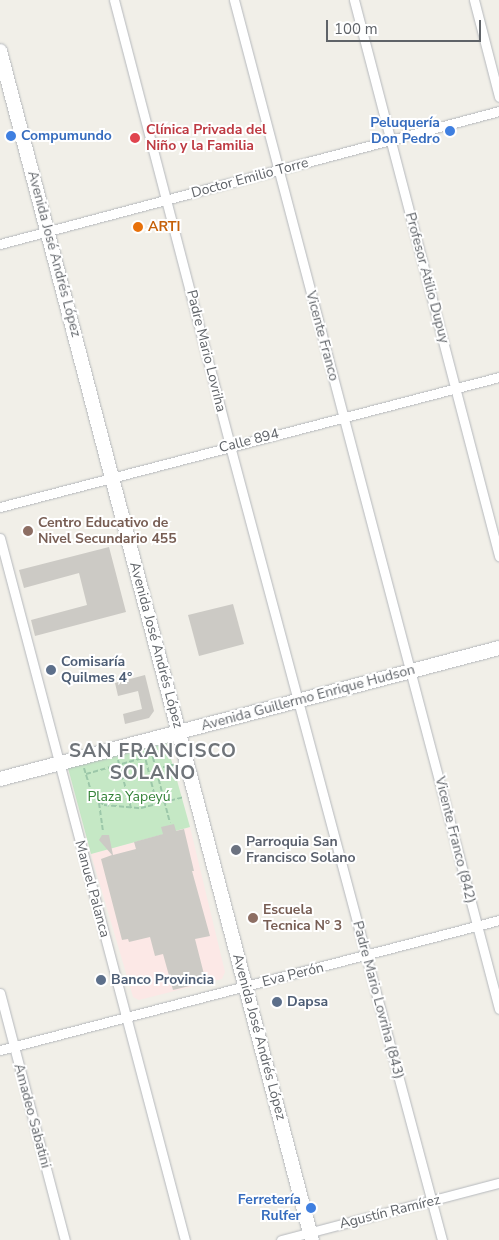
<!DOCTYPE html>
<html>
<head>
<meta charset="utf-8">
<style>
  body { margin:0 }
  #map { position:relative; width:499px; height:1240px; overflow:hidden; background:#f1efe8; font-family:"Nunito Sans",sans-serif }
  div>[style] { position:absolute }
  .medical>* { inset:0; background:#fce8e6 }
  .green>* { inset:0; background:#c5e8c5 }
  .building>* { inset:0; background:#cccac5 }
  .path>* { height:2px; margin-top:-1px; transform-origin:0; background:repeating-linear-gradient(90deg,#9cc7a9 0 5px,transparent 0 7.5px) }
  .roads { filter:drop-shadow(0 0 1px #b5b8bc) drop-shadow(0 0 1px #b5b8bc) }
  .street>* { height:9px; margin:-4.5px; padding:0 4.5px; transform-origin:4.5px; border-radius:4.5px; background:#fff }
  .secondary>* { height:14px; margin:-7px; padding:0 7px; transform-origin:7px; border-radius:7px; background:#fff }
  .dots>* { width:14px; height:14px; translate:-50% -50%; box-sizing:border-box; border:2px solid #fff; border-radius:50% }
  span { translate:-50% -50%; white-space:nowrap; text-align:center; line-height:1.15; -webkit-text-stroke:4px #fff; paint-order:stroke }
  .shop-label { font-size:14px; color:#366cbe; font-weight:700 }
  .right { translate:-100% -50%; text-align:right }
  .left { translate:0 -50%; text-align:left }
  .health-label { font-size:14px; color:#be3a42; font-weight:700 }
  .street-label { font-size:14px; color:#5f6368 }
  .food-label { font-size:14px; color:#c56008; font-weight:700 }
  .education-label { font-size:14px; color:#785e54; font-weight:700 }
  .service-label { font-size:14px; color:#4e5e75; font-weight:700 }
  .park-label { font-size:14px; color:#348238 }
  .worship-label { font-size:14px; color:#5b616d; font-weight:700 }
  .district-label { font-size:19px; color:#70757a; font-weight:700; letter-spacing:1px }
  .scale { position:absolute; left:326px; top:20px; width:155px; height:22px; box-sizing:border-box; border:2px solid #5f6368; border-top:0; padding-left:6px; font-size:15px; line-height:18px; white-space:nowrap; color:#5f6368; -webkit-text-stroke:4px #fff; paint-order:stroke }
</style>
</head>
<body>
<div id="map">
  <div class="medical">
    <i style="clip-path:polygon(190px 827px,225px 972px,222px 979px,139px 1000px,133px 997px,91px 854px)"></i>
  </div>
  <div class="green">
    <i style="clip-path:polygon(166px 741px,190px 827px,91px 854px,68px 768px)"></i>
  </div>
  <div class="building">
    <i style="clip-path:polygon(109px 547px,126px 612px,35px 636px,31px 620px,87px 605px,79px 573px,24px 588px,19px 570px)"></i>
    <i style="clip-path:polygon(233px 604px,244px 644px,199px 656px,188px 615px)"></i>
    <i style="clip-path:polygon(145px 675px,154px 711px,149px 718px,125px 724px,123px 714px,142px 709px,138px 691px,118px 696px,115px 683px)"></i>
    <i style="clip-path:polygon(174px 824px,176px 831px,184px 829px,194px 871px,192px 871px,210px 936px,195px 939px,206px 982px,173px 990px,163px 954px,155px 956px,150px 937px,129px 942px,128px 939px,122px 940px,101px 859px,112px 855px,99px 840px,102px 835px,109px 835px,113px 855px,136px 849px,134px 842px,163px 834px,161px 827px)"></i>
  </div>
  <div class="path">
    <i style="left:151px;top:750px;width:75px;rotate:75.4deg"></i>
    <i style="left:144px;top:753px;width:54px;rotate:76deg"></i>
    <i style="left:118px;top:760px;width:50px;rotate:74.8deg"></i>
    <i style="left:84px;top:768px;width:30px;rotate:73deg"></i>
    <i style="left:93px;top:797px;width:14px;rotate:36deg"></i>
    <i style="left:104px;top:805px;width:37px;rotate:5deg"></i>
    <i style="left:141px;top:808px;width:44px;rotate:-14.3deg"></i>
    <i style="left:156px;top:769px;width:21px;rotate:-14deg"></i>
    <i style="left:86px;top:774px;width:70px;rotate:-15.8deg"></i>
    <i style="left:99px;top:803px;width:28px;rotate:82deg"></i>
  </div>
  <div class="roads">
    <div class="street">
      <i style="left:114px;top:0;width:461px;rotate:75.4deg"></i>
      <i style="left:230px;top:446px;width:822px;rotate:75.05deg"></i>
      <i style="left:234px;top:0;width:1043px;rotate:75.28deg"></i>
      <i style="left:354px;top:0;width:575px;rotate:75.38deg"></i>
      <i style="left:474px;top:0;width:100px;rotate:75.5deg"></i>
      <i style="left:0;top:244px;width:516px;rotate:-14.92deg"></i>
      <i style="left:0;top:507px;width:516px;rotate:-14.6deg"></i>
      <i style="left:0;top:538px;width:726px;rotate:75.24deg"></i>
      <i style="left:0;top:993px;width:255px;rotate:75.3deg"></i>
      <i style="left:0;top:1050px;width:516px;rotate:-14.6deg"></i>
      <i style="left:281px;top:1240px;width:225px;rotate:-14.7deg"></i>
    </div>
    <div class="secondary">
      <i style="left:0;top:51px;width:1229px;rotate:75.3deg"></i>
      <i style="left:0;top:779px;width:516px;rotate:-14.71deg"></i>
    </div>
  </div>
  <div class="dots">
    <i style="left:450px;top:131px;background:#3f7fe0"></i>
    <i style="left:11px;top:136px;background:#3f7fe0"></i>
    <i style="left:135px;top:138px;background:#e0444e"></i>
    <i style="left:138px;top:227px;background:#e8710a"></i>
    <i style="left:28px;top:531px;background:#8d6e63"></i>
    <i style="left:51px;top:670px;background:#5c6f8a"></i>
    <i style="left:236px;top:850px;background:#6b7280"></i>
    <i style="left:253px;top:918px;background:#8d6e63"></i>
    <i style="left:101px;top:980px;background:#5c6f8a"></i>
    <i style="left:277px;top:1002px;background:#5c6f8a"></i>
    <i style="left:311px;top:1208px;background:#3f7fe0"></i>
  </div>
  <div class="shop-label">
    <span class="right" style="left:440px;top:131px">Peluquería<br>Don Pedro</span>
    <span class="left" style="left:21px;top:136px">Compumundo</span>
    <span class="right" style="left:301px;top:1208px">Ferretería<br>Rulfer</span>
  </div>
  <div class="health-label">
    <span class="left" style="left:146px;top:138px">Clínica Privada del<br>Niño y la Familia</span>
  </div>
  <div class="street-label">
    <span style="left:250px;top:178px;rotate:-15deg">Doctor Emilio Torre</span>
    <span style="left:54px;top:254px;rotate:75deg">Avenida José Andrés López</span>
    <span style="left:427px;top:278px;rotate:75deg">Profesor Atilio Dupuy</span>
    <span style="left:322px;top:336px;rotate:75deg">Vicente Franco</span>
    <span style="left:206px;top:351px;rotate:76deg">Padre Mario Lovriha</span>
    <span style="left:249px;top:441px;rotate:-14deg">Calle 894</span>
    <span style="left:156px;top:645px;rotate:75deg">Avenida José Andrés López</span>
    <span style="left:308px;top:698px;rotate:-15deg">Avenida Guillermo Enrique Hudson</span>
    <span style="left:455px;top:840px;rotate:76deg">Vicente Franco (842)</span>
    <span style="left:92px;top:889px;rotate:75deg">Manuel Palanca</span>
    <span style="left:293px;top:975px;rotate:-14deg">Eva Perón</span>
    <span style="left:378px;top:1000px;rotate:75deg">Padre Mario Lovriha (843)</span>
    <span style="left:259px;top:1037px;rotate:75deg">Avenida José Andrés López</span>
    <span style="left:32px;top:1116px;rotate:75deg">Amadeo Sabatini</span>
    <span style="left:390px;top:1212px;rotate:-14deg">Agustín Ramírez</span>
  </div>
  <div class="food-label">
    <span class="left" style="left:148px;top:227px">ARTI</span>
  </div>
  <div class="education-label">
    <span class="left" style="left:38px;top:531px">Centro Educativo de<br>Nivel Secundario 455</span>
    <span class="left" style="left:263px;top:918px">Escuela<br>Tecnica Nº 3</span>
  </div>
  <div class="service-label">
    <span class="left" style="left:61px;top:670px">Comisaría<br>Quilmes 4°</span>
    <span class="left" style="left:111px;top:980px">Banco Provincia</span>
    <span class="left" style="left:287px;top:1002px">Dapsa</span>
  </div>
  <div class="park-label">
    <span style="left:129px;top:797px">Plaza Yapeyú</span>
  </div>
  <div class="worship-label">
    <span class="left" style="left:246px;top:850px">Parroquia San<br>Francisco Solano</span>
  </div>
  <div class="district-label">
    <span style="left:153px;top:763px">SAN FRANCISCO<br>SOLANO</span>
  </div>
  <div class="scale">100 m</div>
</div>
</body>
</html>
